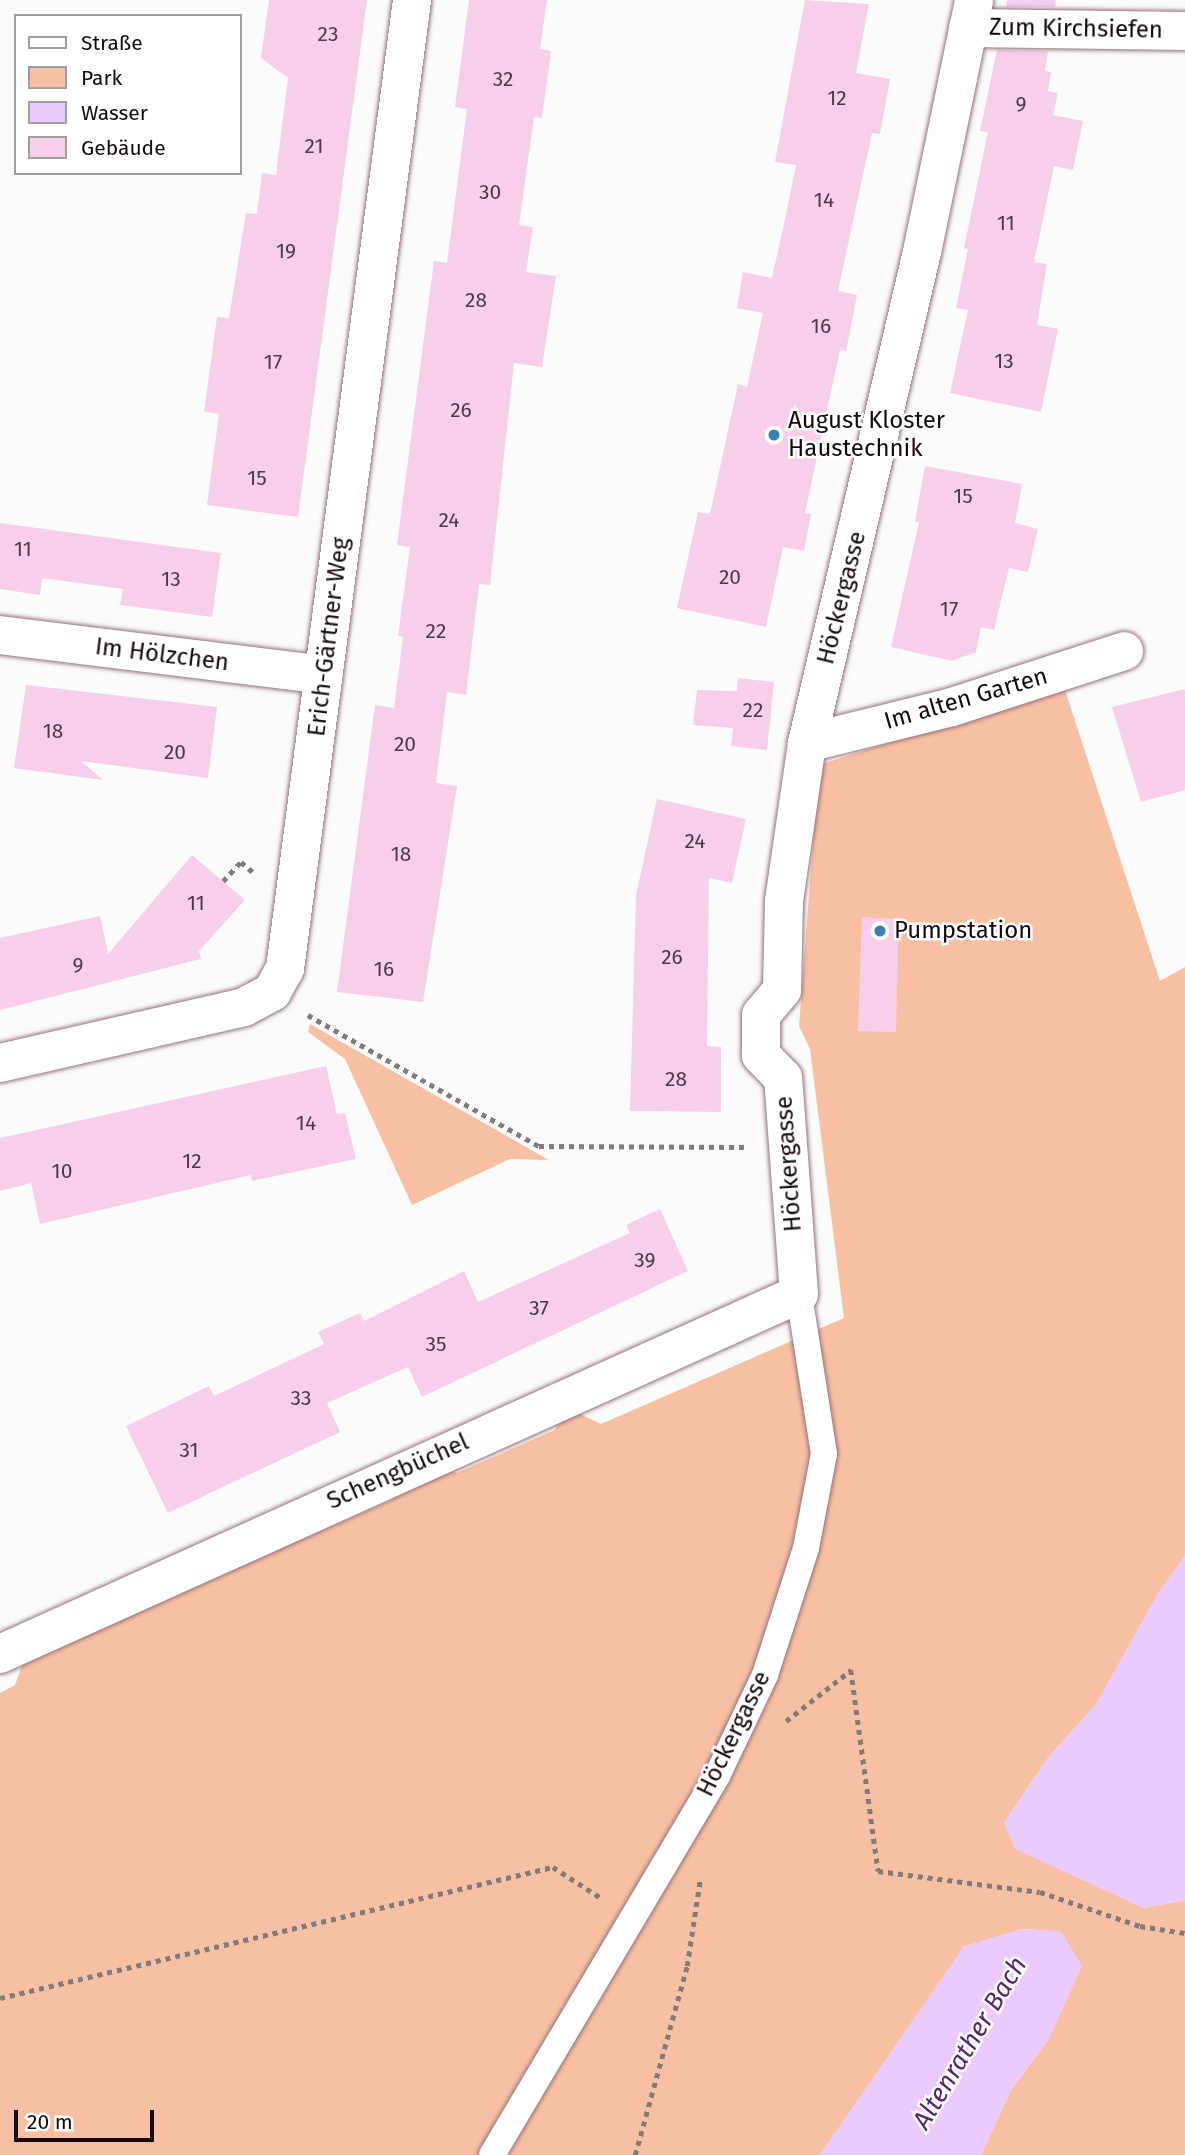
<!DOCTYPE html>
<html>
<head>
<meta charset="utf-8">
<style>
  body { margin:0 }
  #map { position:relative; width:1185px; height:2155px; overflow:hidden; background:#fbfbfb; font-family:"Fira Sans",sans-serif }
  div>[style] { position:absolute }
  .green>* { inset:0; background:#f8c0a3 }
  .water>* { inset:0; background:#ebcafd }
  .building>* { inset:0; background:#f7cfeb }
  .path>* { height:4.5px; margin-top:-2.25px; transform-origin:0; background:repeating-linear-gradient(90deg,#827b7d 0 5px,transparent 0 10px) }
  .roads { filter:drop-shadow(0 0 2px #96707a) drop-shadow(0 0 2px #96707a) }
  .lane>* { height:26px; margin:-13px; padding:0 13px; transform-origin:13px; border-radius:13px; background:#fff }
  .street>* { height:38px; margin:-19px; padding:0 19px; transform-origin:19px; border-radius:19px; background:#fff }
  .dots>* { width:19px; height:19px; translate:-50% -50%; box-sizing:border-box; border:4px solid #fff; border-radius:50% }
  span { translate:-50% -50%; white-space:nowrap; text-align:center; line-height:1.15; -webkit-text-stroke:5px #fff; paint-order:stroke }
  .number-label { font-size:21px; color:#4e3a44 }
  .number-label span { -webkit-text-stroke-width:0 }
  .street-label { font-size:24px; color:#16090d }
  .poi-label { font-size:24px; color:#16090d }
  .left { translate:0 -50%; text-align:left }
  .water-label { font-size:26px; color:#57256e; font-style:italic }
  .legend { position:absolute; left:14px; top:14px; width:228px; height:161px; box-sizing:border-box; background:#fff; border:2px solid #a29d9e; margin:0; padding:9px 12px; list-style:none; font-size:21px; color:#16090d }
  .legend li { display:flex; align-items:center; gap:14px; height:35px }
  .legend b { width:35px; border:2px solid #a29d9e }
  .scale { position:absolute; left:14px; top:2110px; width:140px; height:32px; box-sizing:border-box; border:4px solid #16090d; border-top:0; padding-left:9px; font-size:21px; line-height:24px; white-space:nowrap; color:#16090d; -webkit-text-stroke:5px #fff; paint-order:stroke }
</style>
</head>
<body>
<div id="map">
  <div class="green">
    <i style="clip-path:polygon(1064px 687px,1160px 981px,1185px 967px,1185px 1556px,1159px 1592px,1097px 1703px,1048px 1758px,1004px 1823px,1079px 1878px,1144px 1908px,1185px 1900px,1185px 2155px,981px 2155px,1011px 2090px,1050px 2037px,1039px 1930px,1022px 1929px,964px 1947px,820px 2155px,0 2155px,0 1693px,15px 1685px,27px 1651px,179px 1593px,392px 1500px,400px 1480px,434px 1465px,457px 1473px,555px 1430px,561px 1414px,570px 1409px,601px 1424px,844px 1318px,810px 1049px,799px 1026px,819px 765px)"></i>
    <i style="clip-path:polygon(310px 1024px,549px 1160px,510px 1159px,412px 1205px,345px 1059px,308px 1032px)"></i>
  </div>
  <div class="water">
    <i style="clip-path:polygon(1185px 1556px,1185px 1900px,1144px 1908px,1015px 1849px,1004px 1823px,1048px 1758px,1097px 1703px,1159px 1592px)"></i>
    <i style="clip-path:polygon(1022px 1929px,1061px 1931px,1082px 1966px,1050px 2037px,1011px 2090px,981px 2155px,820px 2155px,964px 1946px)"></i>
  </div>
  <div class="building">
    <i style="clip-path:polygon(269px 0,367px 0,298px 517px,207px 505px,219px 414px,204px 412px,217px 317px,229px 318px,246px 213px,257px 214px,262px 173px,276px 175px,288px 78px,261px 58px)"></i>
    <i style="clip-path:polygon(469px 0,547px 0,540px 49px,551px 51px,542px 118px,534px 117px,519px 225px,533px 227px,526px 272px,556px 276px,542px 367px,514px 363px,490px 585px,479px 584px,466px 695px,447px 692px,436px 783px,457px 786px,423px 1002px,337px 992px,375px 705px,394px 708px,403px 637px,398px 636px,410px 547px,397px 545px,434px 261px,447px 263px,467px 109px,455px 107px)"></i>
    <i style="clip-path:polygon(805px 0,869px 4px,856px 73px,890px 79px,880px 134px,872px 133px,838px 291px,857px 295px,846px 351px,840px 350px,805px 513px,811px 514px,804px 551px,783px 547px,766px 627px,677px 608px,698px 512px,710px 514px,738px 384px,747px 387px,763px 313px,737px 308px,743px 272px,772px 278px,785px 219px,796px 165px,775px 162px)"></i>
    <i style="clip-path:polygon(1007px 0,1056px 0,1055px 7px,1006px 7px)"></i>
    <i style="clip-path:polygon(997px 50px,1048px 51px,1045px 71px,1051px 72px,1048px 91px,1058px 93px,1053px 115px,1083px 121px,1073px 170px,1054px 166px,1034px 262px,1047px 264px,1037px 325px,1058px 329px,1041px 412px,950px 393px,968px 310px,956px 308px,968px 249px,964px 248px,988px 132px,980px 131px)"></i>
    <i style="clip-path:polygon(925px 466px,1022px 484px,1015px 523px,1038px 529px,1028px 572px,1009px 568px,994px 630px,981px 627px,976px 652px,952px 661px,891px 647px,919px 522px,915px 522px)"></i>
    <i style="clip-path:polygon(0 523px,221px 553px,212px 617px,120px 605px,123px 589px,42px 578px,40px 595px,0 589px)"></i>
    <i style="clip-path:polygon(738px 678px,774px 682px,767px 750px,731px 746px,733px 728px,693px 725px,697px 690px,737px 691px)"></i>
    <i style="clip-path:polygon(26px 685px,217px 707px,208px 778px,81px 761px,103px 780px,14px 768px)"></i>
    <i style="clip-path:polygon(1185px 689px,1185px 790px,1141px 802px,1112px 707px)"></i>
    <i style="clip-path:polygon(657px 799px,746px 819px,732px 883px,709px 878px,707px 1046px,721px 1047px,721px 1112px,630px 1111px,636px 895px)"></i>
    <i style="clip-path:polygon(192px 855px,245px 900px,199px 951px,201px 959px,0 1010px,0 938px,100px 916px,108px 954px)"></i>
    <i style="clip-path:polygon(862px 917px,899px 919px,896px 1032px,858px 1031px)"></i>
    <i style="clip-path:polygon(326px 1066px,337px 1114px,345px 1113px,356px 1159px,252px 1181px,251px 1175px,40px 1224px,31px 1183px,0 1191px,0 1138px)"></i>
    <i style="clip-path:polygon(660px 1209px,688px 1271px,422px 1397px,408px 1367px,327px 1403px,340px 1432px,168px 1513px,126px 1426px,209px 1386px,214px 1396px,324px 1344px,318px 1332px,360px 1313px,364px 1321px,464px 1271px,478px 1302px,630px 1233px,626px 1225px)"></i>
  </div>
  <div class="path">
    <i style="left:223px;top:881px;width:26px;rotate:-47deg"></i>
    <i style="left:241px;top:862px;width:16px;rotate:40deg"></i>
    <i style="left:308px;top:1015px;width:266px;rotate:29.6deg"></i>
    <i style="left:539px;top:1146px;width:205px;rotate:0.3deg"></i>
    <i style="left:786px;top:1721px;width:83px;rotate:-38.1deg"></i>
    <i style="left:851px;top:1670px;width:203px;rotate:82.3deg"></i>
    <i style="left:878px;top:1871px;width:163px;rotate:7.4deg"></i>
    <i style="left:1040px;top:1892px;width:106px;rotate:18.8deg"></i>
    <i style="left:1140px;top:1926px;width:46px;rotate:8.8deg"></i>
    <i style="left:0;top:1998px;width:568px;rotate:-13.33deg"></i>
    <i style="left:553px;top:1867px;width:57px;rotate:32.9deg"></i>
    <i style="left:635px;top:2155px;width:196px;rotate:-74.6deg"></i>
    <i style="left:687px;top:1966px;width:87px;rotate:-81.4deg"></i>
  </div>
  <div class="roads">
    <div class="lane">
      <i style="left:492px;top:2155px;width:441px;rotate:-59.3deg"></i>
      <i style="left:717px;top:1776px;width:112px;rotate:-64.6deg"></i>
      <i style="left:765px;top:1675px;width:133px;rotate:-72.1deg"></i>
      <i style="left:806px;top:1548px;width:96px;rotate:-79.2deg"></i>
      <i style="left:824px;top:1454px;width:162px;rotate:-98.9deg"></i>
    </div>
    <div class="street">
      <i style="left:968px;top:28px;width:217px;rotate:0.8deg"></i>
      <i style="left:0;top:635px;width:326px;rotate:7deg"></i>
      <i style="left:807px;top:743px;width:149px;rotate:-13.9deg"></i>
      <i style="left:952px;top:707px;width:181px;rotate:-18deg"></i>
      <i style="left:0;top:1063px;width:250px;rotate:-12.9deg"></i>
      <i style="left:244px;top:1007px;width:32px;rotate:-28deg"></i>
      <i style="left:272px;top:992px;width:26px;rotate:-61deg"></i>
      <i style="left:285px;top:969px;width:977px;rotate:-82.53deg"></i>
      <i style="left:0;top:1654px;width:876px;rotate:-24.25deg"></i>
      <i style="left:799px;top:1294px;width:217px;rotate:-94.2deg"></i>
      <i style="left:783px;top:1078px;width:32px;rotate:-134deg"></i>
      <i style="left:761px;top:1055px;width:40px;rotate:-90deg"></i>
      <i style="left:761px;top:1015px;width:33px;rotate:-50deg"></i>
      <i style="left:782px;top:990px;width:89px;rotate:-88.7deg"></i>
      <i style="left:784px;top:901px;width:160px;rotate:-81.7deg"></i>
      <i style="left:807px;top:743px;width:504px;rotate:-76.82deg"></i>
      <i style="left:922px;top:252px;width:257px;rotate:-78.3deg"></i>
    </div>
  </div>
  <div class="dots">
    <i style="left:774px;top:435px;background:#3682b5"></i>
    <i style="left:880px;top:931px;background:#3682b5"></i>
  </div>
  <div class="number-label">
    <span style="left:328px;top:34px">23</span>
    <span style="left:503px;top:79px">32</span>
    <span style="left:837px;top:98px">12</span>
    <span style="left:1021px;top:104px">9</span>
    <span style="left:314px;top:146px">21</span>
    <span style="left:490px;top:192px">30</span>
    <span style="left:824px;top:200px">14</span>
    <span style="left:1006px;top:223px">11</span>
    <span style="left:286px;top:251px">19</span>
    <span style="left:476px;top:300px">28</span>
    <span style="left:821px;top:326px">16</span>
    <span style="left:1004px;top:361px">13</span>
    <span style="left:273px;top:362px">17</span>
    <span style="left:461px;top:410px">26</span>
    <span style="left:257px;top:478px">15</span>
    <span style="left:963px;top:496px">15</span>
    <span style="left:449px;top:520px">24</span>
    <span style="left:23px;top:549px">11</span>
    <span style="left:730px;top:577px">20</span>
    <span style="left:171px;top:579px">13</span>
    <span style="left:949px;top:609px">17</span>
    <span style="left:436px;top:631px">22</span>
    <span style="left:753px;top:710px">22</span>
    <span style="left:53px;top:731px">18</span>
    <span style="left:405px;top:744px">20</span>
    <span style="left:175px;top:752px">20</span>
    <span style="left:695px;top:841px">24</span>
    <span style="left:401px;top:854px">18</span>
    <span style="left:196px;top:903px">11</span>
    <span style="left:672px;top:957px">26</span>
    <span style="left:78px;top:965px">9</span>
    <span style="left:384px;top:969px">16</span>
    <span style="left:676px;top:1079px">28</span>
    <span style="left:306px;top:1123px">14</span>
    <span style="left:192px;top:1161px">12</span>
    <span style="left:62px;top:1171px">10</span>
    <span style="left:645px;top:1260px">39</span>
    <span style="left:539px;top:1308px">37</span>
    <span style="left:436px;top:1344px">35</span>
    <span style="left:301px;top:1398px">33</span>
    <span style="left:189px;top:1450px">31</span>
  </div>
  <div class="street-label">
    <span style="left:1076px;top:29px;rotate:1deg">Zum Kirchsiefen</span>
    <span style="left:842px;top:598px;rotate:-76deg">Höckergasse</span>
    <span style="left:329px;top:637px;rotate:-83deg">Erich-Gärtner-Weg</span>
    <span style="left:162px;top:655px;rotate:7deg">Im Hölzchen</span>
    <span style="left:966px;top:699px;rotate:-16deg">Im alten Garten</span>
    <span style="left:789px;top:1164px;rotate:-94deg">Höckergasse</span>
    <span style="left:398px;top:1472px;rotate:-24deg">Schengbüchel</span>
    <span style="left:734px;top:1734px;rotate:-64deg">Höckergasse</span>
  </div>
  <div class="poi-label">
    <span class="left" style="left:788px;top:435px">August Kloster<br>Haustechnik</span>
    <span class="left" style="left:894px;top:931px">Pumpstation</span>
  </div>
  <div class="water-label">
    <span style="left:970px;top:2043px;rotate:-59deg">Altenrather Bach</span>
  </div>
  <ul class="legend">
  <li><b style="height:9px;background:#fff"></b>Straße</li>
  <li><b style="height:19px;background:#f8c0a3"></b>Park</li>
  <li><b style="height:19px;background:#ebcafd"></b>Wasser</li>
  <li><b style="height:19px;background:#f7cfeb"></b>Gebäude</li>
  </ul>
  <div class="scale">20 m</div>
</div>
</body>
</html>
